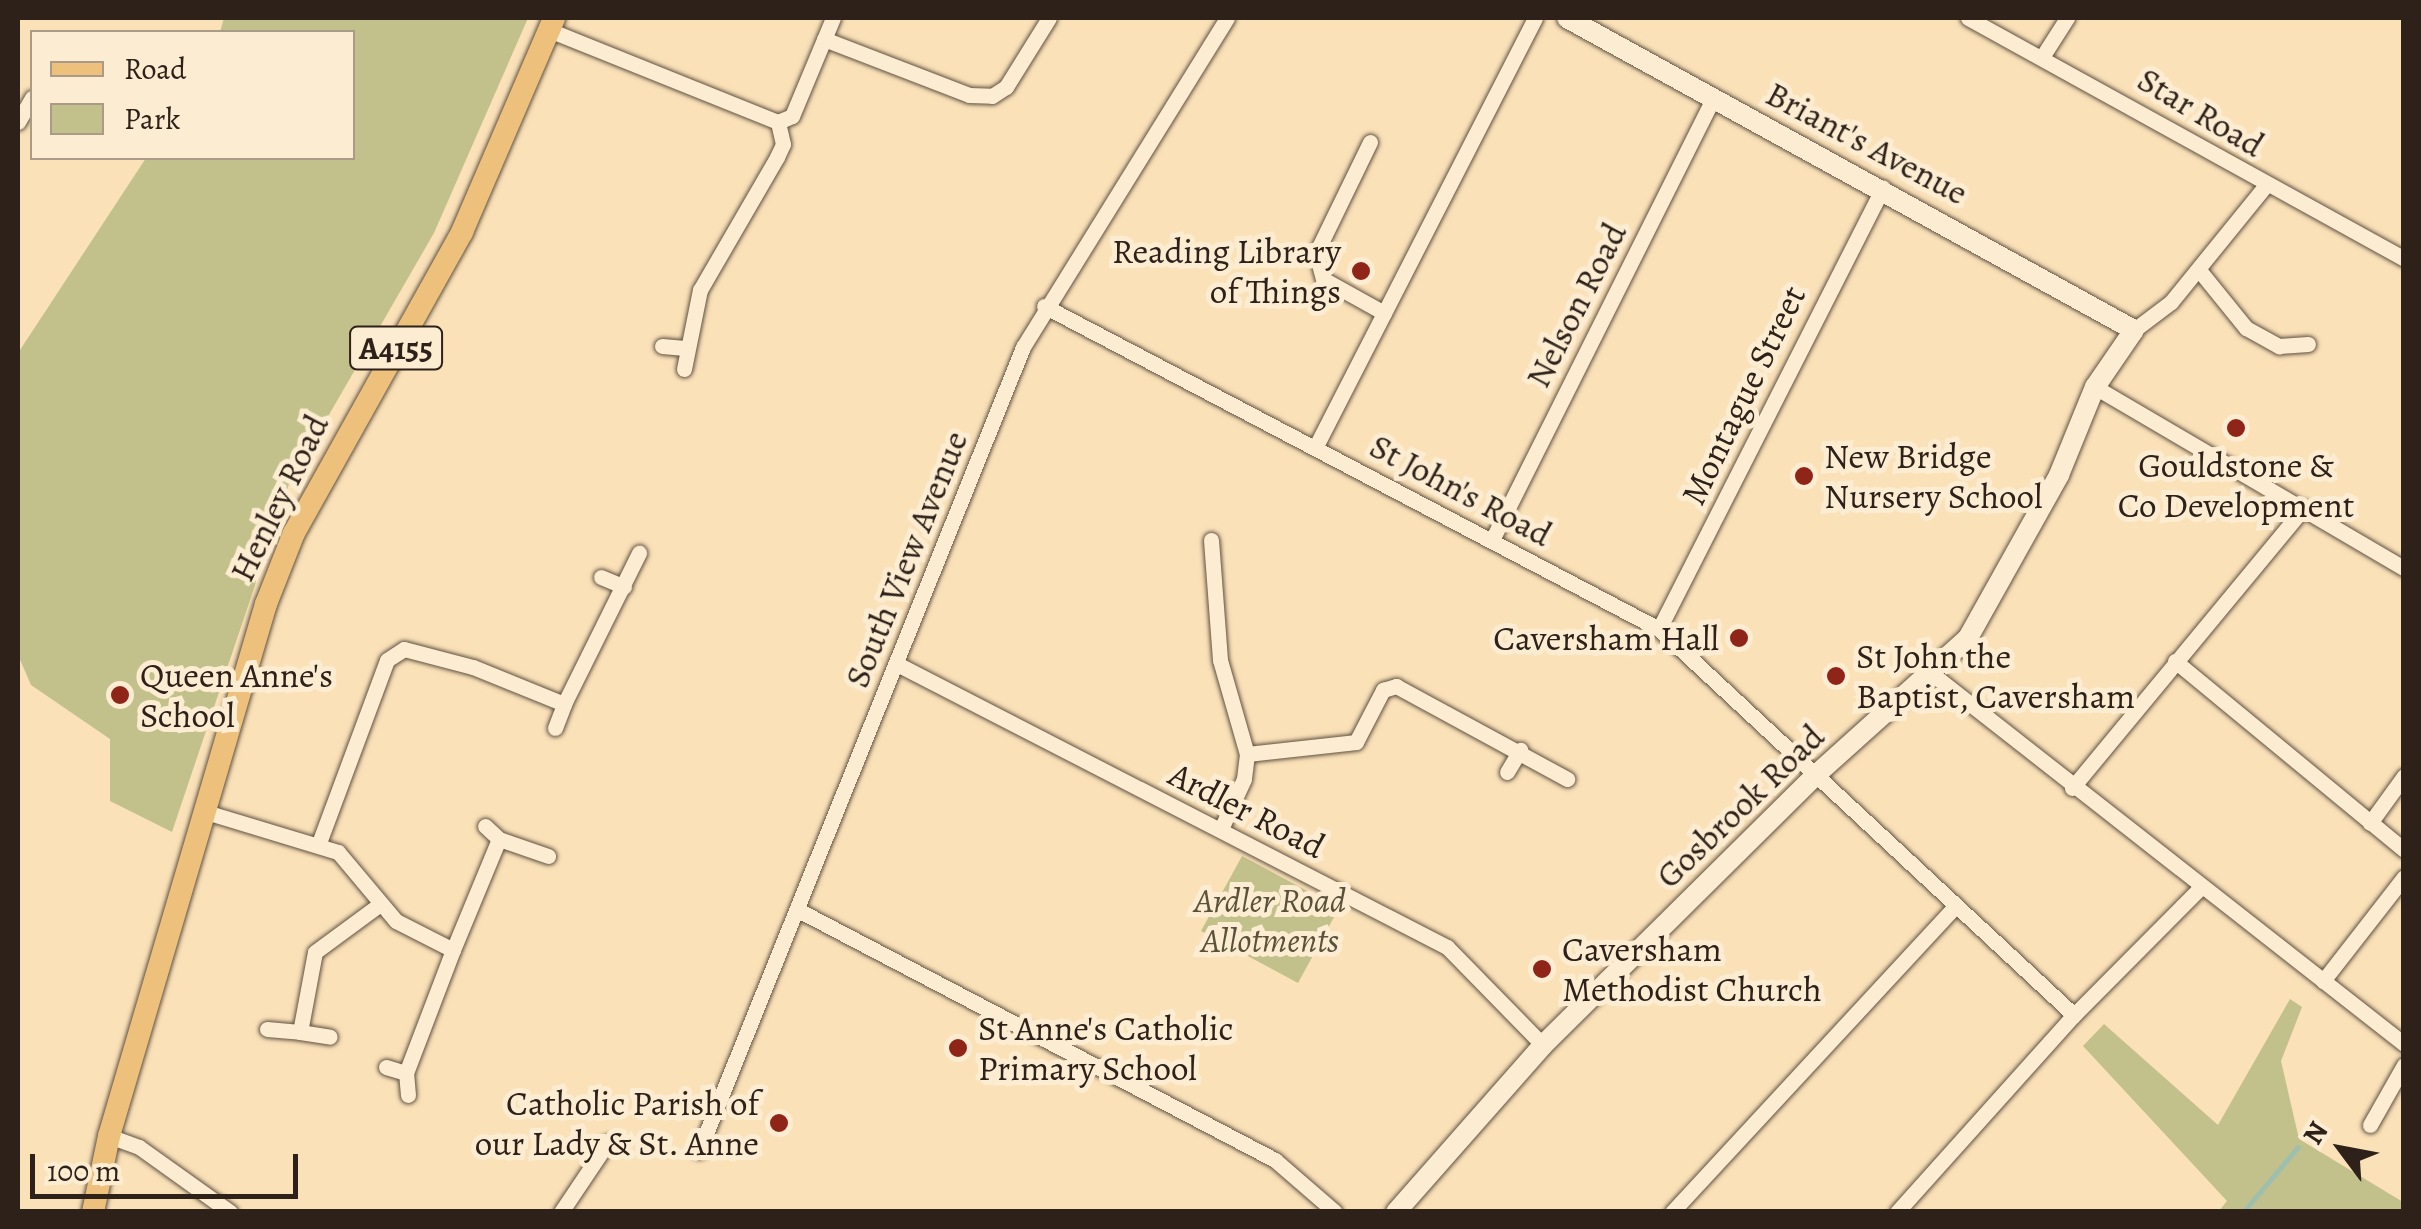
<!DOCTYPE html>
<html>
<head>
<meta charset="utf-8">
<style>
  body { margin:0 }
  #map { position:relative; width:2421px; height:1229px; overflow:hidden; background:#fae1b8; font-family:Alegreya,serif }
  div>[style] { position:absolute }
  .green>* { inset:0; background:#c3c18b }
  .stream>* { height:5px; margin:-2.5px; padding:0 2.5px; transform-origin:2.5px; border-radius:2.5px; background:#9ebeae }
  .roads { filter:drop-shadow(0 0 2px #605141) drop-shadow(0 0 2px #605141) }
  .street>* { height:15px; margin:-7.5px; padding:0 7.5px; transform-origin:7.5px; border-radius:7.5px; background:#fcecd1 }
  .secondary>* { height:20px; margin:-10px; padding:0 10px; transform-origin:10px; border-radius:10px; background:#fcecd1 }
  .primary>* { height:22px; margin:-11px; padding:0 11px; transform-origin:11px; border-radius:11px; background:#edc07c }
  .dots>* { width:28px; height:28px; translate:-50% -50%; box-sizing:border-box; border:5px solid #fcecd1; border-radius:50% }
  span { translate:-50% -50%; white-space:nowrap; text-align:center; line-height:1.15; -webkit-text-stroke:10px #fcecd1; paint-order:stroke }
  .shield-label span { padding:2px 8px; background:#fcecd1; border:2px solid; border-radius:8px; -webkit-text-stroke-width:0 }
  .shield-label { font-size:32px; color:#2d2119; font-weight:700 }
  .street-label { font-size:35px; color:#2d2119 }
  .poi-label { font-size:35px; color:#2d2119 }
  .right { translate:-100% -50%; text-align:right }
  .left { translate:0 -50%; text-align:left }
  .park-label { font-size:35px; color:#5a513b; font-style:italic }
  .frame { position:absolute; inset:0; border:20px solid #2d2119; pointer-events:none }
  .legend { position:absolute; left:30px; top:30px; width:325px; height:130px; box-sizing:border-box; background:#fcecd1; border:2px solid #a99b87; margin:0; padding:12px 18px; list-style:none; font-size:30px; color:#2d2119 }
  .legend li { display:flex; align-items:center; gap:20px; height:50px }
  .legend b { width:50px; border:2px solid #a99b87 }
  .north { position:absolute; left:2291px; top:1099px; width:100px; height:100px; -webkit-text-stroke:8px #fcecd1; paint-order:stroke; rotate:302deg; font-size:28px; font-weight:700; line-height:40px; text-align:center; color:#2d2119 }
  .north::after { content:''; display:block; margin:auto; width:35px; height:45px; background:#2d2119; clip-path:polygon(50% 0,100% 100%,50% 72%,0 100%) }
  .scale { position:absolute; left:30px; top:1154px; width:268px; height:45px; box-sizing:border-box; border:5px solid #2d2119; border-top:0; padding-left:12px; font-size:30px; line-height:35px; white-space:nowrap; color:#2d2119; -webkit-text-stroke:8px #fcecd1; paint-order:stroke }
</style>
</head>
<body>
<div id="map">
  <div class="green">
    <i style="clip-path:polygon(224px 18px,528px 18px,434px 233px,289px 484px,172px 832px,110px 801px,110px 739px,31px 685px,18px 655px,18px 353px,146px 158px,352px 158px,352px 32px,220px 32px)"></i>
    <i style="clip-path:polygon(1242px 856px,1339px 908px,1298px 983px,1201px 931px)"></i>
    <i style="clip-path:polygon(2290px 999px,2302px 1007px,2281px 1061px,2299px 1139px,2403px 1202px,2403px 1211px,2219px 1211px,2227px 1201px,2083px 1046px,2104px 1024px,2218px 1125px)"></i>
  </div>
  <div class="stream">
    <i style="left:2243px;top:1212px;width:85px;rotate:-49.8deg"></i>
  </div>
  <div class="roads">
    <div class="street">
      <i style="left:1968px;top:18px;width:498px;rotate:28.9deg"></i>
      <i style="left:549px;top:30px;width:247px;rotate:21.9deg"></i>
      <i style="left:778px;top:122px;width:15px;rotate:-23deg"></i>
      <i style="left:792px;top:116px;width:106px;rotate:-67.3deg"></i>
      <i style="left:824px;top:39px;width:155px;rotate:21.1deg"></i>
      <i style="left:969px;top:95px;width:23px;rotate:2deg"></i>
      <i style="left:992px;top:96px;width:17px;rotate:-33deg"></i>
      <i style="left:1006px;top:87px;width:81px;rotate:-58.1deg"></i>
      <i style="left:2044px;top:54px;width:43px;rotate:-57.4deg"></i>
      <i style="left:18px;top:122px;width:28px;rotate:-60deg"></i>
      <i style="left:1370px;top:142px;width:123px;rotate:115.9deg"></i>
      <i style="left:1316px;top:253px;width:27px;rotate:75deg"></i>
      <i style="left:1323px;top:279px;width:70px;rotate:29.1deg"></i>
      <i style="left:2199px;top:270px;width:75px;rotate:51deg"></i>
      <i style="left:2246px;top:328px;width:38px;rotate:29deg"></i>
      <i style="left:2279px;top:346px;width:29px;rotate:-4deg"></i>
      <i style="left:1044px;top:306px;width:695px;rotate:27.71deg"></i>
      <i style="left:1659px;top:629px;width:567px;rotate:42.93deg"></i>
      <i style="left:2134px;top:330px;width:46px;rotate:-37.1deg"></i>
      <i style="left:2171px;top:302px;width:151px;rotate:-50.9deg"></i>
      <i style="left:662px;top:346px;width:23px;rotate:5deg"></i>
      <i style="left:684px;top:369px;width:81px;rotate:-78.6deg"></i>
      <i style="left:700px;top:290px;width:154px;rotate:-59.9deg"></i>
      <i style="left:777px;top:157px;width:14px;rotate:-65deg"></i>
      <i style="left:783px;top:144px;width:23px;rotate:-103deg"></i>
      <i style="left:2095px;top:387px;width:358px;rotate:30.4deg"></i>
      <i style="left:1315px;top:448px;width:483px;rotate:-62.9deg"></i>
      <i style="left:1211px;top:540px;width:120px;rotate:85.7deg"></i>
      <i style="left:1220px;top:660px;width:98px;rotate:74deg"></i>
      <i style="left:1247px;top:754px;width:25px;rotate:97deg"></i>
      <i style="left:1244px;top:779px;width:55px;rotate:114.7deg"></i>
      <i style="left:1492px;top:540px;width:496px;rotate:-63.4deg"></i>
      <i style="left:601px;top:577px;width:25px;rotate:23deg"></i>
      <i style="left:1659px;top:629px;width:495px;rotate:-63.1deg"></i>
      <i style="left:2175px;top:661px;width:297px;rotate:39.5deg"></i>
      <i style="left:897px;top:664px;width:619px;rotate:27.23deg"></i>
      <i style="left:1447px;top:947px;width:137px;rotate:45.6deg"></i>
      <i style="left:1932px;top:674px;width:600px;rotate:38.09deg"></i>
      <i style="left:555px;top:728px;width:26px;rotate:-69deg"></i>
      <i style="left:1247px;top:754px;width:110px;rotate:-6.3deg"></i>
      <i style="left:1356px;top:742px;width:59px;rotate:-62.6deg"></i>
      <i style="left:1383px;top:690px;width:14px;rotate:-17deg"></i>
      <i style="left:1396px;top:686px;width:195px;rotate:28.5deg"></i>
      <i style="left:1507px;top:772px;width:26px;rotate:-59deg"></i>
      <i style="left:2072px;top:788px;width:364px;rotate:-50.4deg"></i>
      <i style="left:206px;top:812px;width:138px;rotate:16.9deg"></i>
      <i style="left:338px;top:852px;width:90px;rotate:50deg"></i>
      <i style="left:396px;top:921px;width:64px;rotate:27deg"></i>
      <i style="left:453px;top:950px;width:120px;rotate:-67.5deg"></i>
      <i style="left:499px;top:839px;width:19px;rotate:-137deg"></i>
      <i style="left:2370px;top:823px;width:58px;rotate:-54.1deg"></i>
      <i style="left:499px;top:839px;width:52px;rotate:19.1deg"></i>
      <i style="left:319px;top:843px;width:195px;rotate:-69.6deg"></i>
      <i style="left:387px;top:660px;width:20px;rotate:-33deg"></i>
      <i style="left:404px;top:649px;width:71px;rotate:14.6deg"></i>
      <i style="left:473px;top:667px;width:98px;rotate:22.1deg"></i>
      <i style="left:564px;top:704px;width:169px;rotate:-63.6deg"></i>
      <i style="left:798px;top:910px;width:539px;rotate:27.66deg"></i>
      <i style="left:1275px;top:1160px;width:79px;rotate:40.9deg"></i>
      <i style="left:2323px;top:981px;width:132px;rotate:-52.1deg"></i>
      <i style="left:267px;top:1029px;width:33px;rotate:5deg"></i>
      <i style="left:300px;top:1032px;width:81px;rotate:-79.4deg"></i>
      <i style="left:315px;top:952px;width:81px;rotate:-36.4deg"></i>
      <i style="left:300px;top:1032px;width:30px;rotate:9deg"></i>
      <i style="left:386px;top:1067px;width:21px;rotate:17deg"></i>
      <i style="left:408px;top:1095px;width:22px;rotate:-95deg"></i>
      <i style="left:406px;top:1073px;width:132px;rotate:-69.1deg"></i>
      <i style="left:2370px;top:1125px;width:69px;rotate:-60.5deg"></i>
      <i style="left:109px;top:1136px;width:32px;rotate:20deg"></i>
      <i style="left:139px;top:1147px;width:112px;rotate:35.5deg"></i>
      <i style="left:699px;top:1151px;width:867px;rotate:-68.05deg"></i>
      <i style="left:1023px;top:347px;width:387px;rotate:-58.2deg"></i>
      <i style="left:561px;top:1212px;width:84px;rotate:-56.1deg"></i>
      <i style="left:1672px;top:1212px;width:417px;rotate:-47.2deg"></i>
      <i style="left:1897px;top:1212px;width:265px;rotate:-48.1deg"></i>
      <i style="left:2074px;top:1015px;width:177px;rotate:-45.2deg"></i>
    </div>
    <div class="secondary">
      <i style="left:1396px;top:1212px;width:222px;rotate:-48.6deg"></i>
      <i style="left:1543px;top:1045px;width:385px;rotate:-44.7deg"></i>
      <i style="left:1817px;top:774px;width:203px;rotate:-42deg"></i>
      <i style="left:1968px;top:638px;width:187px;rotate:-60.8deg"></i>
      <i style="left:2059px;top:475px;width:95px;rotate:-67.8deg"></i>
      <i style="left:2095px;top:387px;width:69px;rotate:-55.6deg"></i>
      <i style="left:2134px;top:330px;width:647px;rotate:-151.18deg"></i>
    </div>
    <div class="primary">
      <i style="left:93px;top:1212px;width:78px;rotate:-78.1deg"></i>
      <i style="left:109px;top:1136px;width:555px;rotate:-73.56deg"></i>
      <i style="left:266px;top:604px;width:76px;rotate:-68.5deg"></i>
      <i style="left:294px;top:533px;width:345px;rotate:-60.8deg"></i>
      <i style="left:462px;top:232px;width:233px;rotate:-66.7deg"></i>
    </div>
  </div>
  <div class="dots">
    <i style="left:1361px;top:271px;background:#8f2418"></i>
    <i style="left:2236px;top:428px;background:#8f2418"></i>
    <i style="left:1804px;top:476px;background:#8f2418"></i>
    <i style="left:1739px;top:638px;background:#8f2418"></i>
    <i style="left:1836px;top:676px;background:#8f2418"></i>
    <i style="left:120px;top:695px;background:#8f2418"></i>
    <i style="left:1542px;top:969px;background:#8f2418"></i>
    <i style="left:958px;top:1048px;background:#8f2418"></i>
    <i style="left:779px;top:1123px;background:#8f2418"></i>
  </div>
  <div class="shield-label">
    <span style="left:396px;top:348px">A4155</span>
  </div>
  <div class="street-label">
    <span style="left:2201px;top:112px;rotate:31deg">Star Road</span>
    <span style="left:1867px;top:143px;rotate:28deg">Briant's Avenue</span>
    <span style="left:1576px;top:305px;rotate:-63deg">Nelson Road</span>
    <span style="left:1743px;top:395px;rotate:-64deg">Montague Street</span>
    <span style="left:1461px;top:490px;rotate:28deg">St John's Road</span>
    <span style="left:279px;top:498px;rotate:-64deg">Henley Road</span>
    <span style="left:906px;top:559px;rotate:-68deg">South View Avenue</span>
    <span style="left:1740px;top:806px;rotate:-44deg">Gosbrook Road</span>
    <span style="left:1247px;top:810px;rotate:27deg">Ardler Road</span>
  </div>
  <div class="poi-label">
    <span class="right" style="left:1341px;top:271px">Reading Library<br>of Things</span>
    <span class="left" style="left:1824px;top:476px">New Bridge<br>Nursery School</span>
    <span style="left:2236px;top:485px">Gouldstone &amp;<br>Co Development</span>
    <span class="right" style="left:1719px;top:638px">Caversham Hall</span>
    <span class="left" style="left:1856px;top:676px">St John the<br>Baptist, Caversham</span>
    <span class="left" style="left:140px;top:695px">Queen Anne's<br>School</span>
    <span class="left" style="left:1562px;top:969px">Caversham<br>Methodist Church</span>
    <span class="left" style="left:978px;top:1048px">St Anne's Catholic<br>Primary School</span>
    <span class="right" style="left:759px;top:1123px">Catholic Parish of<br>our Lady &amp; St. Anne</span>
  </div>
  <div class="park-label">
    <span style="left:1270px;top:920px">Ardler Road<br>Allotments</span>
  </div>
  <div class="frame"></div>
  <ul class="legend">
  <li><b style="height:12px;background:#edc07c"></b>Road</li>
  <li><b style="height:28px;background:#c3c18b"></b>Park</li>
  </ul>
  <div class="north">N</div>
  <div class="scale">100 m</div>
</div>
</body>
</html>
